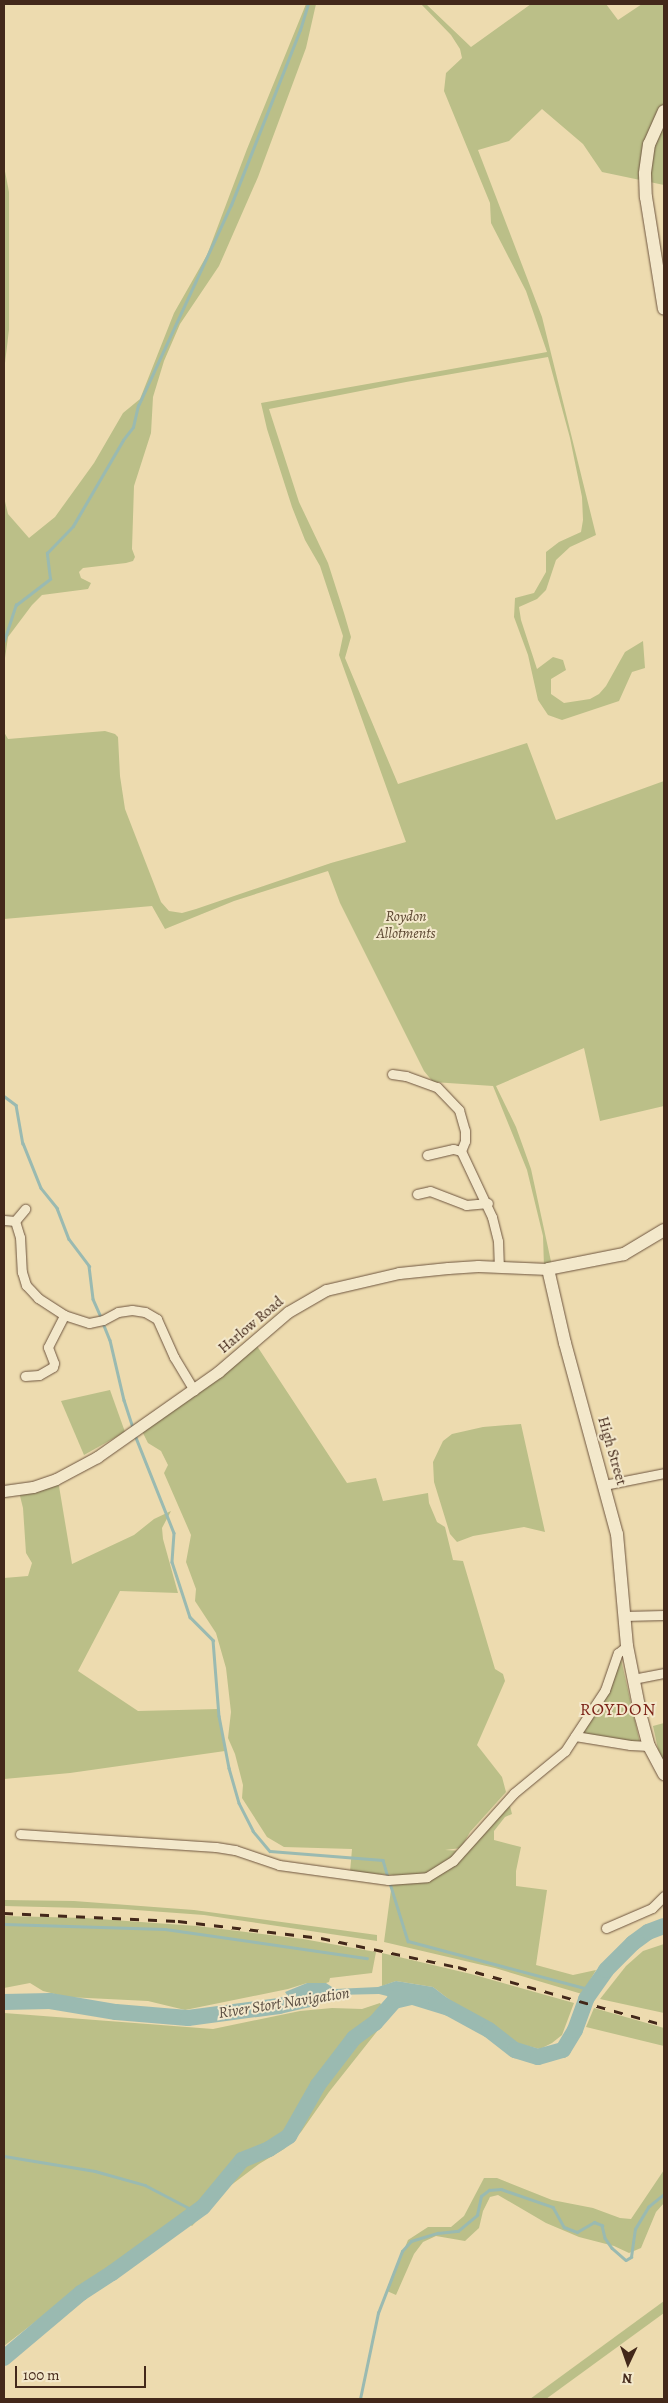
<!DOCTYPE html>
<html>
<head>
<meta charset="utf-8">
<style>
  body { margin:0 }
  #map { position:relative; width:668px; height:2403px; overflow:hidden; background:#eddbaf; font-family:Alegreya,serif }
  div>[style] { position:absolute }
  .green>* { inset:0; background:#bbbf88 }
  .water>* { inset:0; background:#9abab1 }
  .stream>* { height:2.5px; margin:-1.25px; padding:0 1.25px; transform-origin:1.25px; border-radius:1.25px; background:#9abab1 }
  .river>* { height:16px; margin:-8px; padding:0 8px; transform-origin:8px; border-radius:8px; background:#9abab1 }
  .roads { filter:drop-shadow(0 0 1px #6e553f) drop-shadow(0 0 1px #6e553f) }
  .minor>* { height:9px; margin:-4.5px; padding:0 4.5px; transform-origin:4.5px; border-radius:4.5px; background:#f3e8cb }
  .tertiary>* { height:11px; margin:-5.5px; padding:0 5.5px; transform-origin:5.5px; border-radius:5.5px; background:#f3e8cb }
  .secondary>* { height:12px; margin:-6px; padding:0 6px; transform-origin:6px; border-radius:6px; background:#f3e8cb }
  .rail>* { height:2.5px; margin-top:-1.25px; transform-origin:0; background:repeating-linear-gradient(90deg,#43281a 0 9px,transparent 0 18px) }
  span { translate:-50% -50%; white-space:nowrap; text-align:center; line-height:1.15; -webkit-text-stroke:4px #f3e8cb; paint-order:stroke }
  .park-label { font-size:15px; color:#5b4630; font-style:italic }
  .street-label { font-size:15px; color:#43281a }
  .water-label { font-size:16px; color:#594c40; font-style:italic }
  .quarter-label { font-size:18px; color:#7a1f14; letter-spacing:1px }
  .frame { position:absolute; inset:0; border:5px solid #43281a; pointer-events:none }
  .north { position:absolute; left:603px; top:2338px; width:50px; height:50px; -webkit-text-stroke:4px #f3e8cb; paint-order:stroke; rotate:183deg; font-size:14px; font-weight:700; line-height:20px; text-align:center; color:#43281a }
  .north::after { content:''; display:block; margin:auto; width:18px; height:22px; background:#43281a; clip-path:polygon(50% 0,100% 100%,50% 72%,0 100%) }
  .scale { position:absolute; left:15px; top:2366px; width:131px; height:22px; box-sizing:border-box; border:2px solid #43281a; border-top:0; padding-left:6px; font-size:15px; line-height:18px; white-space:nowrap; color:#43281a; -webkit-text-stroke:4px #f3e8cb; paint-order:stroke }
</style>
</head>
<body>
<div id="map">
  <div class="green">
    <i style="clip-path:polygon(306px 4px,316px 4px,306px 48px,258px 177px,219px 266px,180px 324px,164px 361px,153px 397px,151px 433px,134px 486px,132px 549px,135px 557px,133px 561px,126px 563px,83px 568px,79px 572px,81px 578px,91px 583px,88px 589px,42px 595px,32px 605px,8px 637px,4px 665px,4px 497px,8px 514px,29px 538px,55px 517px,94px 463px,123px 413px,140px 399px,174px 313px,207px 255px,247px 149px)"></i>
    <i style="clip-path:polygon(421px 4px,426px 4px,471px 47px,531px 4px,606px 4px,618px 20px,642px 4px,664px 4px,664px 185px,602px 172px,583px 144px,542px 109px,509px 141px,478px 150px,542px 317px,596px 535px,570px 547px,556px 560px,546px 590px,537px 599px,519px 607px,521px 620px,537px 669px,553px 657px,563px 660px,566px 670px,551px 679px,551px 694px,564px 703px,590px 699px,599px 694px,606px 686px,625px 652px,643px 641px,645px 668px,632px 672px,619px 701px,562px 720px,548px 715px,538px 700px,528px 655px,514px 617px,515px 598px,534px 593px,546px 572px,546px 552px,559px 542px,581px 532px,583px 520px,582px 497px,570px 438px,548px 357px,406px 382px,269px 409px,299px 502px,328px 563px,344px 613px,351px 637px,345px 658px,398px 784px,527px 743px,556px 820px,664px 781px,664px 1106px,600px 1121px,584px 1048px,496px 1086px,516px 1127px,531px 1169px,552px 1266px,544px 1267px,543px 1236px,527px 1170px,493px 1086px,433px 1082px,424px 1071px,340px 903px,328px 871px,234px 901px,165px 929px,152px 906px,4px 919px,4px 732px,8px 739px,105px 731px,115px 734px,118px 737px,120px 776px,125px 809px,161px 902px,169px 911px,182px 913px,196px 909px,331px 863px,406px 842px,339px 655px,343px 636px,320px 566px,305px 540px,292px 507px,267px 429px,261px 403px,547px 352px,526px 291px,491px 223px,490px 203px,444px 91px,446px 73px,462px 58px,460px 49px,451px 35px)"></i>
    <i style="clip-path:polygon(4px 166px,9px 192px,9px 330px,4px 371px)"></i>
    <i style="clip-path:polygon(257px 1346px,347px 1483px,376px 1478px,383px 1501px,428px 1493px,429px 1503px,437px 1522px,445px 1527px,453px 1560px,463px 1561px,495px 1669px,503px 1674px,505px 1681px,477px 1745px,502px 1777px,506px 1792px,470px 1832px,461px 1848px,445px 1850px,464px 1851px,508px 1798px,512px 1814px,505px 1817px,494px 1831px,494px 1840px,521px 1847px,516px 1871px,516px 1886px,547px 1890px,536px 1965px,573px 1975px,596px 1970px,582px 1994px,495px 1968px,384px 1942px,393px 1875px,350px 1872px,352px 1849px,284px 1847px,267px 1837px,242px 1798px,243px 1785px,235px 1754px,228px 1738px,231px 1712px,226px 1668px,216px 1633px,195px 1601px,196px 1589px,186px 1562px,191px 1535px,164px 1473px,168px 1465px,161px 1451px,148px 1443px,141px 1429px)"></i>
    <i style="clip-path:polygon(110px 1390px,125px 1432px,84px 1455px,61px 1401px)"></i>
    <i style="clip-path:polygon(521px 1424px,545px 1532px,524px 1527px,473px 1536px,457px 1542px,450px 1534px,434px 1482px,433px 1462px,443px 1441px,452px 1434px,483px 1427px)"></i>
    <i style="clip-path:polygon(58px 1480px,72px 1564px,134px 1535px,154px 1519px,171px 1511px,162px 1528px,163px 1539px,178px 1593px,120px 1591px,78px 1671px,138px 1711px,219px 1709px,225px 1751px,70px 1773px,4px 1779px,4px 1578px,28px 1576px,32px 1563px,26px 1553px,23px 1508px,19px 1492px)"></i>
    <i style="clip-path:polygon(619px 1658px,621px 1659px,640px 1743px,582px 1733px,582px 1731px,612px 1685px)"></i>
    <i style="clip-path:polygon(664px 1723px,664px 1763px,658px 1749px,653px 1726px)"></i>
    <i style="clip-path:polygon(4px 1900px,74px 1901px,194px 1910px,377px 1935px,377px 1941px,204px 1915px,122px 1909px,4px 1906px)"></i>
    <i style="clip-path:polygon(4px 1916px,85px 1918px,197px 1926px,303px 1939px,376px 1952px,372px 1973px,330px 1978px,329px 1982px,326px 1983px,307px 1983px,288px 1989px,185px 2010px,148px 2001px,67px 1997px,43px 1991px,30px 1983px,4px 1988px)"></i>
    <i style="clip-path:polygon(664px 1944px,664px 2013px,600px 1999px,626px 1966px,643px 1951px)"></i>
    <i style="clip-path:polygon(382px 1953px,471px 1974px,574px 2003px,562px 2035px,552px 2043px,540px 2049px,520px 2044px,459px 2007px,433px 1987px,396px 1981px,382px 1986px)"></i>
    <i style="clip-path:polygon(380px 2003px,390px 2015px,329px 2092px,301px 2132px,284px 2149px,259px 2164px,226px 2189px,192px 2226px,181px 2218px,44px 2315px,4px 2346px,4px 2013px,213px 2029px,300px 2011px,332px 2008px,362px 2009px)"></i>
    <i style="clip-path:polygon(594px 2008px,664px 2028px,664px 2046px,586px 2027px)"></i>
    <i style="clip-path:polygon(664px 2170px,664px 2203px,656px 2212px,641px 2248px,629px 2253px,614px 2246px,579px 2237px,546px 2223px,498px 2195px,490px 2197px,483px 2211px,479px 2228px,465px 2241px,436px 2236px,423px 2242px,414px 2254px,396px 2295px,387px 2291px,408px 2240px,428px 2227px,451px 2227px,464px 2216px,484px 2178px,497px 2178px,552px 2200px,593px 2208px,620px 2218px,631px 2219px)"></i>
    <i style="clip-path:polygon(664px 2301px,664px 2313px,546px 2399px,530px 2399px)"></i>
  </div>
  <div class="water">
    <i style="clip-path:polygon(396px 1981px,433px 1987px,459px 2007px,451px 2017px,412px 2005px,395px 2009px,387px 1996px,379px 1994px,335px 1995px,329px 2000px,296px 2008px,285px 1992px,307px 1983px,326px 1983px,335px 1989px,378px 1987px)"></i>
  </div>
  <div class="stream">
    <i style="left:4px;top:641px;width:38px;rotate:-72deg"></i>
    <i style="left:16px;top:605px;width:43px;rotate:-37.4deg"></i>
    <i style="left:50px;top:579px;width:26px;rotate:-97deg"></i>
    <i style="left:47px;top:553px;width:37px;rotate:-46deg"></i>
    <i style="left:73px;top:526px;width:99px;rotate:-59.8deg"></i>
    <i style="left:123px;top:440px;width:16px;rotate:-52deg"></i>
    <i style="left:133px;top:427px;width:22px;rotate:-77deg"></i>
    <i style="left:138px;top:406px;width:221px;rotate:-65.2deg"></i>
    <i style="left:231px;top:205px;width:188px;rotate:-68.5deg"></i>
    <i style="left:300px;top:30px;width:27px;rotate:-73deg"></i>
    <i style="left:4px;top:1096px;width:15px;rotate:37deg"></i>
    <i style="left:16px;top:1105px;width:39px;rotate:80deg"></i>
    <i style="left:23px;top:1143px;width:48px;rotate:68.2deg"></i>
    <i style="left:41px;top:1188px;width:26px;rotate:51deg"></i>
    <i style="left:57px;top:1208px;width:33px;rotate:69deg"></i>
    <i style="left:69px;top:1239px;width:34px;rotate:53deg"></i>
    <i style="left:89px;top:1266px;width:33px;rotate:83deg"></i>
    <i style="left:93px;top:1299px;width:20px;rotate:66deg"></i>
    <i style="left:103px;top:1323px;width:18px;rotate:68deg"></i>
    <i style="left:110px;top:1340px;width:62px;rotate:76.9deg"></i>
    <i style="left:124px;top:1400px;width:29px;rotate:72deg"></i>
    <i style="left:135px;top:1435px;width:105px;rotate:68.3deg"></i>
    <i style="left:174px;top:1533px;width:29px;rotate:94deg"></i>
    <i style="left:172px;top:1562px;width:58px;rotate:71.9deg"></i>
    <i style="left:190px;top:1617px;width:33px;rotate:45deg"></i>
    <i style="left:213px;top:1640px;width:76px;rotate:85.5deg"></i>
    <i style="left:219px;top:1716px;width:53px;rotate:79.1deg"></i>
    <i style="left:229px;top:1768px;width:36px;rotate:74deg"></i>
    <i style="left:239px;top:1803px;width:31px;rotate:63deg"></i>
    <i style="left:253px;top:1831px;width:26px;rotate:50deg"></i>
    <i style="left:270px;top:1851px;width:113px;rotate:4.6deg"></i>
    <i style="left:383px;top:1860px;width:19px;rotate:74deg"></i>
    <i style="left:390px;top:1883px;width:61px;rotate:72.8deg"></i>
    <i style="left:408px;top:1941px;width:190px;rotate:14.9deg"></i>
    <i style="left:4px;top:1924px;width:161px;rotate:1.8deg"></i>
    <i style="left:165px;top:1929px;width:204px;rotate:8.2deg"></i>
    <i style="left:4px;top:2156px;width:92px;rotate:9.4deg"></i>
    <i style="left:95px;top:2171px;width:52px;rotate:15.6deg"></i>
    <i style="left:145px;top:2185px;width:47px;rotate:27.6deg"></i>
    <i style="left:187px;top:2207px;width:10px;rotate:53deg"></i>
    <i style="left:360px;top:2399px;width:88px;rotate:-78.2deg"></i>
    <i style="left:378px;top:2313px;width:66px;rotate:-68.8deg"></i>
    <i style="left:402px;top:2251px;width:13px;rotate:-48deg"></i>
    <i style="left:411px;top:2241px;width:28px;rotate:-17deg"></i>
    <i style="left:438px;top:2233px;width:20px;rotate:-6deg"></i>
    <i style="left:458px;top:2231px;width:25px;rotate:-40deg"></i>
    <i style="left:477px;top:2215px;width:19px;rotate:-78deg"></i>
    <i style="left:481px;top:2196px;width:10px;rotate:-37deg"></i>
    <i style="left:489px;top:2190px;width:12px;rotate:-5deg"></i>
    <i style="left:501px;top:2189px;width:55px;rotate:19.1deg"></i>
    <i style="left:553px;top:2207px;width:23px;rotate:61deg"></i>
    <i style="left:564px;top:2227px;width:14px;rotate:21deg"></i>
    <i style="left:577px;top:2232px;width:20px;rotate:-30deg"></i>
    <i style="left:594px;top:2222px;width:9px;rotate:21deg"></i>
    <i style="left:602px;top:2225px;width:13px;rotate:77deg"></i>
    <i style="left:605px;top:2238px;width:12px;rotate:55deg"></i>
    <i style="left:612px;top:2248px;width:18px;rotate:41deg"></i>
    <i style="left:626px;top:2260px;width:6px;rotate:-31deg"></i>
    <i style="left:631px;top:2257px;width:28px;rotate:-82deg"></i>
    <i style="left:635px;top:2229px;width:26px;rotate:-59deg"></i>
    <i style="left:648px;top:2207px;width:21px;rotate:-39deg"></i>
  </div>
  <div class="river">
    <i style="left:436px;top:2001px;width:60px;rotate:28.7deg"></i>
    <i style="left:489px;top:2030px;width:33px;rotate:38deg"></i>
    <i style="left:515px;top:2050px;width:24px;rotate:17deg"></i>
    <i style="left:538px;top:2057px;width:26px;rotate:-16deg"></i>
    <i style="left:563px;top:2050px;width:23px;rotate:-59deg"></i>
    <i style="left:575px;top:2030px;width:33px;rotate:-70deg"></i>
    <i style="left:586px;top:1999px;width:35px;rotate:-55deg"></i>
    <i style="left:606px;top:1970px;width:38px;rotate:-45deg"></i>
    <i style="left:633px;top:1943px;width:19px;rotate:-36deg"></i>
    <i style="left:648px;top:1932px;width:17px;rotate:-21deg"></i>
    <i style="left:4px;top:2002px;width:46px;rotate:-1.2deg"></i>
    <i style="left:50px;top:2001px;width:67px;rotate:9.5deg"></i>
    <i style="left:116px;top:2012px;width:72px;rotate:4.8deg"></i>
    <i style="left:188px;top:2018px;width:92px;rotate:-7.5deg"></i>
    <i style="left:279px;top:2006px;width:36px;rotate:-13deg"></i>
    <i style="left:4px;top:2358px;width:101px;rotate:-40.2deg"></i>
    <i style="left:81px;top:2293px;width:37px;rotate:-33deg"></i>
    <i style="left:112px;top:2273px;width:112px;rotate:-36deg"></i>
    <i style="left:203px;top:2207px;width:61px;rotate:-50.3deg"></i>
    <i style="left:242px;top:2160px;width:29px;rotate:-22deg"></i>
    <i style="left:269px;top:2149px;width:24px;rotate:-33deg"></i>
    <i style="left:289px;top:2136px;width:59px;rotate:-60.4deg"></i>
    <i style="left:318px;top:2085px;width:59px;rotate:-52.5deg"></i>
    <i style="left:354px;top:2038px;width:26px;rotate:-36deg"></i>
    <i style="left:375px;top:2023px;width:43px;rotate:-48.8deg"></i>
  </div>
  <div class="roads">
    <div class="minor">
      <i style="left:392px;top:1074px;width:14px;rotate:8deg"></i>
      <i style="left:406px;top:1076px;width:33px;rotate:20deg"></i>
      <i style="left:437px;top:1087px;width:32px;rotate:46deg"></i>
      <i style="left:459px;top:1110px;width:22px;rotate:74deg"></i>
      <i style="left:465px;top:1131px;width:10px;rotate:90deg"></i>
      <i style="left:465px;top:1141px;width:11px;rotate:112deg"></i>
      <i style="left:461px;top:1151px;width:73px;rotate:64.8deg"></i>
      <i style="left:492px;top:1217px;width:25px;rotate:76deg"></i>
      <i style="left:498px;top:1241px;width:26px;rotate:88deg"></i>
      <i style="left:427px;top:1155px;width:27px;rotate:-13deg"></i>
      <i style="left:453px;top:1149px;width:8px;rotate:14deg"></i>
      <i style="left:417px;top:1194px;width:13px;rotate:-13deg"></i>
      <i style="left:430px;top:1191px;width:39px;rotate:21deg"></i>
      <i style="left:466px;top:1205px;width:22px;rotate:-5deg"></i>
      <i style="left:4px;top:1220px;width:11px;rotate:5deg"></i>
      <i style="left:15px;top:1221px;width:17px;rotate:73deg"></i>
      <i style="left:20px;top:1237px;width:35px;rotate:87deg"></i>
      <i style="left:22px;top:1272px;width:14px;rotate:73deg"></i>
      <i style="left:26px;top:1285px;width:18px;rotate:47deg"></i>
      <i style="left:38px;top:1298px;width:31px;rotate:33deg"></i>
      <i style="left:64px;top:1315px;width:26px;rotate:18deg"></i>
      <i style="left:89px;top:1323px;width:14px;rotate:-12deg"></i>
      <i style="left:103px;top:1320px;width:17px;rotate:-28deg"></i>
      <i style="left:118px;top:1312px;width:14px;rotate:-8deg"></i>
      <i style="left:132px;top:1310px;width:13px;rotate:9deg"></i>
      <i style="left:145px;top:1312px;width:14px;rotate:30deg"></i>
      <i style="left:157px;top:1319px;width:42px;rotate:65.9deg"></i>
      <i style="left:174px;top:1357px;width:39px;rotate:59deg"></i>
      <i style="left:15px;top:1221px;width:16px;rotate:-50deg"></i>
      <i style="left:25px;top:1376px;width:14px;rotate:-4deg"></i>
      <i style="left:39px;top:1375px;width:16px;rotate:-30deg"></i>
      <i style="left:53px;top:1367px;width:4px;rotate:-76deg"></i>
      <i style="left:54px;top:1363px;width:17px;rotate:-111deg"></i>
      <i style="left:48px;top:1347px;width:36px;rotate:-63deg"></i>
      <i style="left:604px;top:1485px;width:61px;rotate:-11.3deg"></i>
      <i style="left:624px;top:1616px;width:40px;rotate:-1.4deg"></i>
      <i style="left:633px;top:1679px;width:32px;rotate:-11deg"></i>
      <i style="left:575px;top:1736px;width:56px;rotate:9.3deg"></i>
      <i style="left:630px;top:1745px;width:19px;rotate:3deg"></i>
      <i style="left:20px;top:1834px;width:196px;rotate:3.8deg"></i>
      <i style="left:216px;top:1847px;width:19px;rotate:9deg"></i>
      <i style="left:235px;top:1850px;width:46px;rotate:18.8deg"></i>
      <i style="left:279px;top:1865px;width:110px;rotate:7.8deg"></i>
      <i style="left:388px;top:1880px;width:39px;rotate:-4deg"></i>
      <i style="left:427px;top:1877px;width:31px;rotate:-32deg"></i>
      <i style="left:453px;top:1861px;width:91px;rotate:-48.1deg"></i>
      <i style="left:514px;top:1793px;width:66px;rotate:-39.5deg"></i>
      <i style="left:565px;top:1751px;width:73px;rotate:-56.7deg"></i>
      <i style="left:605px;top:1690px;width:39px;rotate:-71deg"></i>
      <i style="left:618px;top:1653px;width:11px;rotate:-38deg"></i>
      <i style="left:606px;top:1928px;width:50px;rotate:-23.5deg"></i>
      <i style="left:652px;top:1908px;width:17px;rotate:-45deg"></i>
    </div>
    <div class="tertiary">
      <i style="left:4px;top:1491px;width:29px;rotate:-8deg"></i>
      <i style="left:33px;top:1487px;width:24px;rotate:-19deg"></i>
      <i style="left:56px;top:1479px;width:47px;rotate:-28.2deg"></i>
      <i style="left:97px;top:1457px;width:148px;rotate:-35.1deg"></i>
      <i style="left:218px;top:1372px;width:92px;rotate:-40.6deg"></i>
      <i style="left:288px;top:1312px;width:44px;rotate:-30.1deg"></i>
      <i style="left:326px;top:1290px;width:75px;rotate:-13.1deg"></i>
      <i style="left:399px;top:1273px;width:49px;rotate:-5.8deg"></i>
      <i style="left:448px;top:1268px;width:30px;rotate:-4deg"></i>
      <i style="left:478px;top:1266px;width:70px;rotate:2.5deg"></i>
    </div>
    <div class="secondary">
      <i style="left:664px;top:111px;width:36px;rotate:114deg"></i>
      <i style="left:649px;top:144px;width:30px;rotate:98deg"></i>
      <i style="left:645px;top:174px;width:23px;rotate:88deg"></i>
      <i style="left:646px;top:197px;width:113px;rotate:80.9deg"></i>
      <i style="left:664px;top:1230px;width:47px;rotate:149deg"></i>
      <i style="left:624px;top:1254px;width:77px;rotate:168.8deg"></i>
      <i style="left:548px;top:1269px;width:76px;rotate:77.1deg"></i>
      <i style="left:565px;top:1343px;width:198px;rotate:74.8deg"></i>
      <i style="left:617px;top:1534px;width:112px;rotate:84.9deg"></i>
      <i style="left:627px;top:1646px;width:72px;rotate:78.8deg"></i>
      <i style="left:641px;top:1717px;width:30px;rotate:75deg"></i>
      <i style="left:649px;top:1746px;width:32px;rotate:62deg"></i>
    </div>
  </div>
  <div class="rail">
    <i style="left:4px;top:1913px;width:174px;rotate:2.6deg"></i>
    <i style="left:178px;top:1921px;width:144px;rotate:6.8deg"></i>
    <i style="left:321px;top:1938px;width:140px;rotate:12deg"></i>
    <i style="left:458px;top:1967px;width:214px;rotate:15.7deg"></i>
  </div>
  <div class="park-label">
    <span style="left:406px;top:925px">Roydon<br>Allotments</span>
  </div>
  <div class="street-label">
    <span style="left:251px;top:1325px;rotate:-40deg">Harlow Road</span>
    <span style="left:612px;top:1451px;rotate:74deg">High Street</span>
  </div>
  <div class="water-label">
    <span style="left:284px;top:2003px;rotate:-9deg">River Stort Navigation</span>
  </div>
  <div class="quarter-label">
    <span style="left:618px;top:1709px">ROYDON</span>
  </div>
  <div class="frame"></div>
  <div class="north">N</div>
  <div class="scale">100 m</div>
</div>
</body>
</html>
